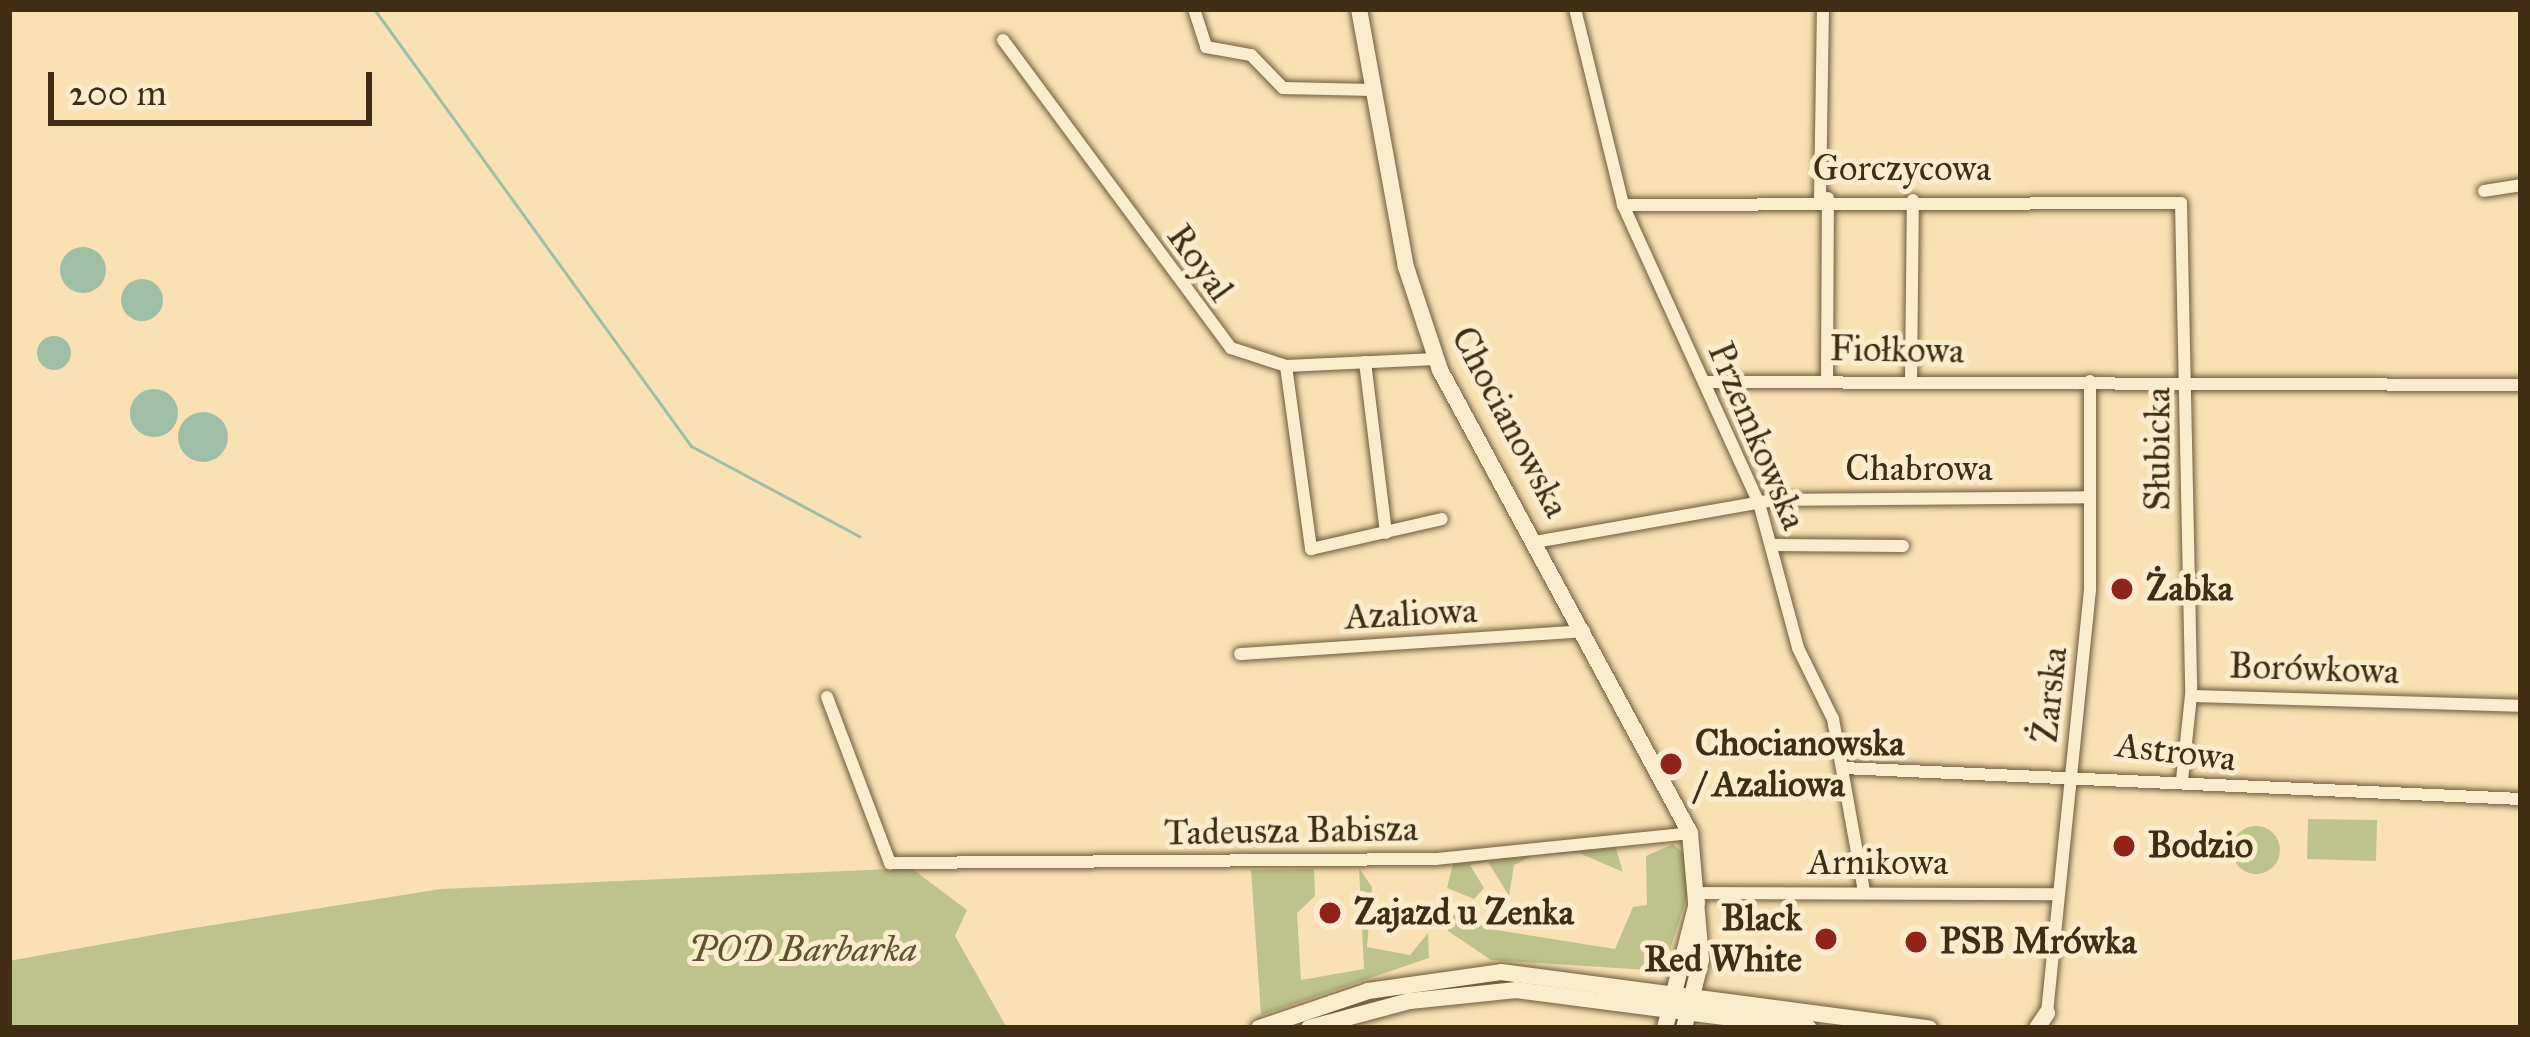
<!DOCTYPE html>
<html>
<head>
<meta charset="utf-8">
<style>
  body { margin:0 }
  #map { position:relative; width:2530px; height:1037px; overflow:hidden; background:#fae1b3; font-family:"IM FELL Great Primer",serif }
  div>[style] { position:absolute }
  .green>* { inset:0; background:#bec38c }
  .round { border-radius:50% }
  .water>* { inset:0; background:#9fbea6 }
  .stream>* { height:3px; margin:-1.5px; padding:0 1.5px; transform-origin:1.5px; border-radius:1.5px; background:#9fbea6 }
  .roads { filter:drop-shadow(0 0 3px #6e5a3b) drop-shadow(0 0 3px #6e5a3b) }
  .street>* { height:12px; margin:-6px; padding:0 6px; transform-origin:6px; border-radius:6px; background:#fcecce }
  .secondary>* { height:16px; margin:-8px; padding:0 8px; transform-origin:8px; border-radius:8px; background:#fcecce }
  .dots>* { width:33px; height:33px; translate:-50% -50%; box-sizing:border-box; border:6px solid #fcecce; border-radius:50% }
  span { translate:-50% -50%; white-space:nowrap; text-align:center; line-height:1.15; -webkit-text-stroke:10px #fcecce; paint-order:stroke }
  .street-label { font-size:36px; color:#402d13 }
  .poi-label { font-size:36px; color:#402d13; font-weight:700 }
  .left { translate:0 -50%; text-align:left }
  .right { translate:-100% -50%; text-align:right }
  .park-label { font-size:36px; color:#605231; font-style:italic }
  .frame { position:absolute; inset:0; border:12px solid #402d13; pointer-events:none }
  .scale { position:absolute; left:48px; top:72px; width:324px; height:54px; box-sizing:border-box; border:6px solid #402d13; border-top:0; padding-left:15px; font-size:36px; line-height:42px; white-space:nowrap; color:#402d13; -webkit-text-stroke:9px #fcecce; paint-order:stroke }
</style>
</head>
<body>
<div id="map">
  <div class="green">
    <i style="clip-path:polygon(2308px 819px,2377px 820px,2376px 861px,2307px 859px)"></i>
    <i class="round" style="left:2232px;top:826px;width:48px;height:48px"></i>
    <i style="clip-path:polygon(1673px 844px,1689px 858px,1688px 893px,1670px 950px,1647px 970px,1491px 960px,1448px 931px,1449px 916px,1477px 913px,1484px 928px,1615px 949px,1633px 907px,1647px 905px,1646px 856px)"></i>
    <i style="clip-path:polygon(1615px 845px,1623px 872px,1579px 853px,1534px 855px,1514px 865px,1509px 896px,1488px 862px,1470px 865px,1484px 888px,1474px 899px,1447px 888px,1453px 864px)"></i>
    <i style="clip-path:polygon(911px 868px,967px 910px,955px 936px,1007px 1028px,9px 1028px,9px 961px,175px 931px,441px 889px)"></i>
    <i style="clip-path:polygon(1359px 868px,1372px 887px,1367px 947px,1410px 955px,1428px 933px,1429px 958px,1261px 1015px,1251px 870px,1314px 869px,1315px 896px,1297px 913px,1301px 980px,1364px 969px)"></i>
  </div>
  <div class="water">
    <i class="round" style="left:60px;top:247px;width:46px;height:46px"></i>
    <i class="round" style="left:121px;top:279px;width:42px;height:42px"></i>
    <i class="round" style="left:37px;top:336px;width:34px;height:34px"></i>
    <i class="round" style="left:130px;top:389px;width:48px;height:48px"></i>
    <i class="round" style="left:178px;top:412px;width:50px;height:50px"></i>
  </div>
  <div class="stream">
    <i style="left:374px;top:9px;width:540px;rotate:54.04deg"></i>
    <i style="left:691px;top:446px;width:191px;rotate:28.2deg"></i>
  </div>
  <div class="roads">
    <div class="street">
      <i style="left:1194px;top:9px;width:40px;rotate:72deg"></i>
      <i style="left:1206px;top:47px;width:46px;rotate:10.1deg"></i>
      <i style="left:1251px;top:55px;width:46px;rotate:45.9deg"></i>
      <i style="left:1283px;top:88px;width:90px;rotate:1.3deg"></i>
      <i style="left:1575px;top:9px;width:202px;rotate:76.2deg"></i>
      <i style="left:1623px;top:205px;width:328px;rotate:65.5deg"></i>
      <i style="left:1759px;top:503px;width:150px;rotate:74.9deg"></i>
      <i style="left:1798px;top:648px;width:79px;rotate:63.8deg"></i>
      <i style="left:1833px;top:719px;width:175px;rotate:79.8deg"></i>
      <i style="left:1003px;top:40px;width:383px;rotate:53.5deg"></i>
      <i style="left:1231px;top:348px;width:58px;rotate:18.1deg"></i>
      <i style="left:1286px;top:366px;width:150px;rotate:-2.7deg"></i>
      <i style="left:2484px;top:191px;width:37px;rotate:-9deg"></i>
      <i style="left:1820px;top:198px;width:189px;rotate:-89.1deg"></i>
      <i style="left:1623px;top:205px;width:558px;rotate:-0.21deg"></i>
      <i style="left:2181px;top:203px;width:493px;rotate:88.8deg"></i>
      <i style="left:1365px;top:362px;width:172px;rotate:83deg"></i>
      <i style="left:1286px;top:366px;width:185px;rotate:82.2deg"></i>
      <i style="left:1311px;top:549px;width:134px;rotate:-12.9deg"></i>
      <i style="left:1827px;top:379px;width:181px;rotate:-89.7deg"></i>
      <i style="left:1911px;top:381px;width:181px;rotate:-89.4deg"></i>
      <i style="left:1704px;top:382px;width:817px;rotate:0.21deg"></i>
      <i style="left:1535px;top:542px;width:242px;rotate:-10deg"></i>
      <i style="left:1773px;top:500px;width:317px;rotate:-0.5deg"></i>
      <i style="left:1772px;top:545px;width:131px;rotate:0.4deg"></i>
      <i style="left:1240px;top:654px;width:345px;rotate:-3.8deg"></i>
      <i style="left:827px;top:697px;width:178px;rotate:69.2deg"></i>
      <i style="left:890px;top:863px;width:546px;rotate:-0.42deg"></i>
      <i style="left:1436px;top:859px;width:255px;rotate:-5.8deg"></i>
      <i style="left:1843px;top:768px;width:679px;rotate:2.62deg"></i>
      <i style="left:2182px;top:780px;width:84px;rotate:-83.9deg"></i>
      <i style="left:2191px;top:696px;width:330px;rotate:1.7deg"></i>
      <i style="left:1698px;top:893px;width:360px;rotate:0.2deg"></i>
      <i style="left:2047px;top:1013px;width:425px;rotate:-84.2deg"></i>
      <i style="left:2090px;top:590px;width:209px;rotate:-90deg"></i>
    </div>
    <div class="secondary">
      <i style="left:1359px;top:9px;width:262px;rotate:79.7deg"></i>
      <i style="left:1406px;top:267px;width:108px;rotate:71.7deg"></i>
      <i style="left:1440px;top:370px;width:526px;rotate:61.63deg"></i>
      <i style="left:1690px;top:833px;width:127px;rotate:85deg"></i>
      <i style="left:1701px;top:960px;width:70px;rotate:104deg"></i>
      <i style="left:1259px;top:1028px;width:115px;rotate:-18.7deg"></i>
      <i style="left:1368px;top:991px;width:134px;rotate:-8.1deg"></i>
      <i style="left:1501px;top:972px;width:432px;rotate:7.5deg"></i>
      <i style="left:1309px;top:1028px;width:105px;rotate:-15deg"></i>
      <i style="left:1410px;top:1001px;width:107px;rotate:-5.9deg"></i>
      <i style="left:1516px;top:990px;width:295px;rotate:7.4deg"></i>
      <i style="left:1665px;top:1028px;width:130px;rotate:-75.7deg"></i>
      <i style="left:2037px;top:1028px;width:18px;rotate:-56deg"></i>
    </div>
  </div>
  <div class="dots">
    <i style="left:2122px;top:589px;background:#8f2418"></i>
    <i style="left:1671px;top:764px;background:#8f2418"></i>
    <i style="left:2124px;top:846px;background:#8f2418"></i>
    <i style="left:1330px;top:913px;background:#8f2418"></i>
    <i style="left:1826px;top:939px;background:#8f2418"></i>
    <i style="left:1916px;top:942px;background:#8f2418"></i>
  </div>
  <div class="street-label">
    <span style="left:1902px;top:169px">Gorczycowa</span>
    <span style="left:1200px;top:263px;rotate:54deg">Royal</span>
    <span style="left:1897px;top:350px;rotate:1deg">Fiołkowa</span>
    <span style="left:1510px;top:422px;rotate:62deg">Chocianowska</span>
    <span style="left:1757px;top:436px;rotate:67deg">Przemkowska</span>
    <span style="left:2158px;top:449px;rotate:-90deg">Słubicka</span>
    <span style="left:1919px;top:469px">Chabrowa</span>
    <span style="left:1411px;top:614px;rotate:-3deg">Azaliowa</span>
    <span style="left:2314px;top:669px;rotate:2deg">Borówkowa</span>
    <span style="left:2050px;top:695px;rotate:-84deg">Żarska</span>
    <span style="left:2176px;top:752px;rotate:7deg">Astrowa</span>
    <span style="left:1291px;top:831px;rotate:-1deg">Tadeusza Babisza</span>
    <span style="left:1878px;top:863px">Arnikowa</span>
  </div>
  <div class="poi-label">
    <span class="left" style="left:2146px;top:589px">Żabka</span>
    <span class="left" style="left:1695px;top:764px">Chocianowska<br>/ Azaliowa</span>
    <span class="left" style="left:2148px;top:846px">Bodzio</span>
    <span class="left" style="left:1354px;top:913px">Zajazd u Zenka</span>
    <span class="right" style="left:1802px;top:939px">Black<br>Red White</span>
    <span class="left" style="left:1940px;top:942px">PSB Mrówka</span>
  </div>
  <div class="park-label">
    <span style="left:803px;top:950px">POD Barbarka</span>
  </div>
  <div class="frame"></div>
  <div class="scale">200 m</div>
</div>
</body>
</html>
